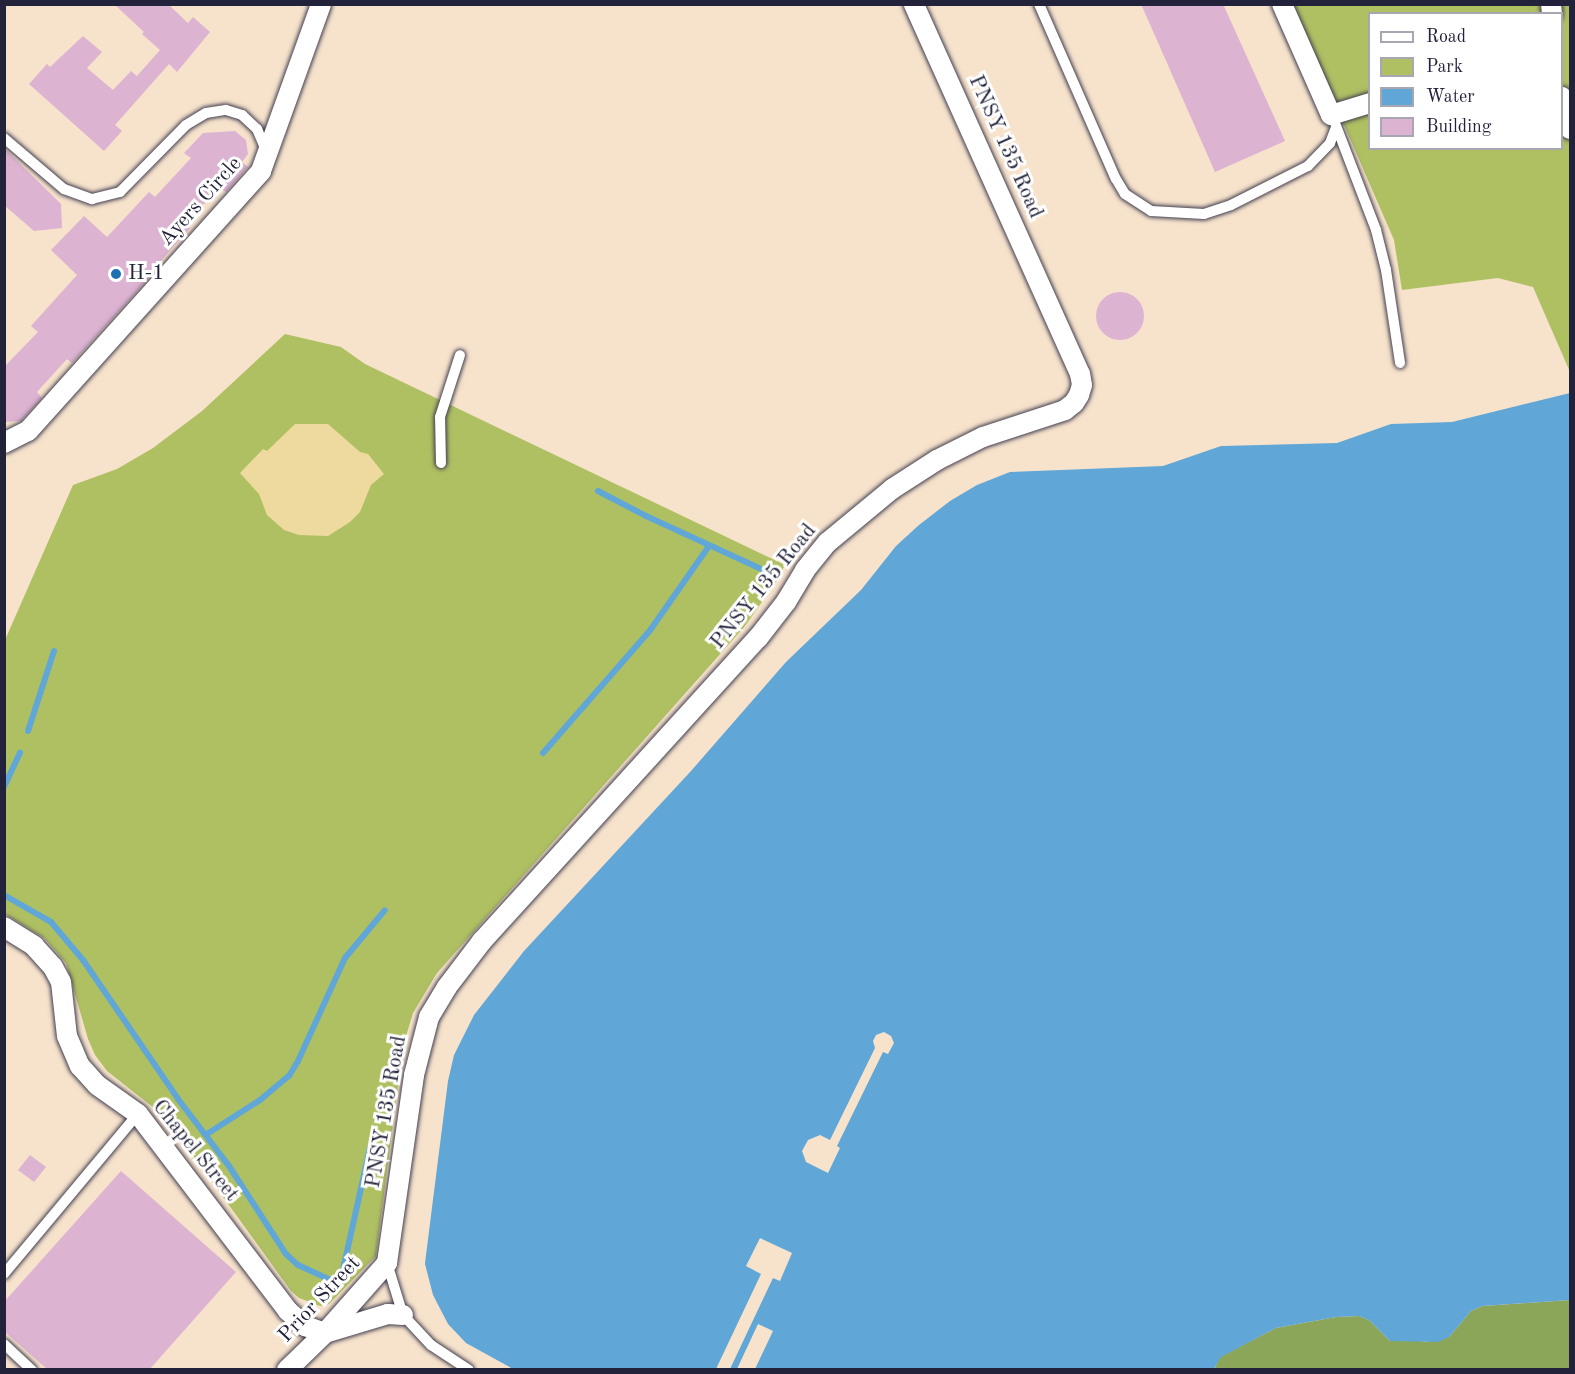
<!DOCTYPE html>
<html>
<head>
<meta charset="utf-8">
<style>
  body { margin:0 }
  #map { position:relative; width:1575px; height:1374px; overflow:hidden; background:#f7e3cc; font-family:"Old Standard TT",serif }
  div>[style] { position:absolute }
  .green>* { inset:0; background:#afc063 }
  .forest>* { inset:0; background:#8ba659 }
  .sand>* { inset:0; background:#eeda9e }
  .water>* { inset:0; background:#60a7d7 }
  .pier>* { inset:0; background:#f7e3cc }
  .stream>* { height:6px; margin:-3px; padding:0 3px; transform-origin:3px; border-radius:3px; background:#60a7d7 }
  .building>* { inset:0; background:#dcb3d1 }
  .round { border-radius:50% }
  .roads { filter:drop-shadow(0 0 2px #423f51) drop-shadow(0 0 2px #423f51) }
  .service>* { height:10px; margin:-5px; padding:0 5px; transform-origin:5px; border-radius:5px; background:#fff }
  .minor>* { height:20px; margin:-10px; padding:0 10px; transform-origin:10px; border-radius:10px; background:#fff }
  .dots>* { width:16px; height:16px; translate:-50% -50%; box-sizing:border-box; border:3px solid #fff; border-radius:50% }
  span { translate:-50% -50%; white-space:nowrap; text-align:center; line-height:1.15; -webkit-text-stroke:6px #fff; paint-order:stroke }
  .street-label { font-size:21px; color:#22223b }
  .poi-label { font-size:21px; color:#22223b }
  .left { translate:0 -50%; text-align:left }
  .frame { position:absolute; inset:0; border:6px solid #22223b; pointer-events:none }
  .legend { position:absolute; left:1368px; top:12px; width:195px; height:138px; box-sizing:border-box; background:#fff; border:2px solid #a7a7b1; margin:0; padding:8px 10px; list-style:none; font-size:18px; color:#22223b }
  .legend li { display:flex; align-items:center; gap:12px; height:30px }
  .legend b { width:30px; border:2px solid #a7a7b1 }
</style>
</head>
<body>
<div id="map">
  <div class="green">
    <i style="clip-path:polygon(evenodd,1292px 5px,1570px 5px,1570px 372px,1533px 287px,1498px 278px,1402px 290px,1394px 240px,1292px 5px,1370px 14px,1562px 14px,1562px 148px,1370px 148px,1370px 14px)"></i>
    <i style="clip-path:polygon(285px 334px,341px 347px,365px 364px,785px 565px,776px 582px,745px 626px,437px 973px,413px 1013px,403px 1046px,376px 1256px,329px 1304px,320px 1306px,299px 1298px,291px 1291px,171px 1125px,159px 1112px,107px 1071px,95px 1055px,88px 1039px,66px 963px,44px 938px,5px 914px,5px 640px,73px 485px,117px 469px,153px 448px,202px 411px)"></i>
  </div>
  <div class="forest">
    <i style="clip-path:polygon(1570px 1300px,1570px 1369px,1214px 1370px,1220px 1357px,1276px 1328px,1336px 1317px,1359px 1316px,1369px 1320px,1390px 1341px,1414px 1339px,1425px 1342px,1449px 1337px,1471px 1311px,1482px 1306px)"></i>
  </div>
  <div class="sand">
    <i style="clip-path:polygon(295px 424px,328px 424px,360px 452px,368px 454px,384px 474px,371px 485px,360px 512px,350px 522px,328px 536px,299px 535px,284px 530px,267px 515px,259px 494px,240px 473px,263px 449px,267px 451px)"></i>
  </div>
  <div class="water">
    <i style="clip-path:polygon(1570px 393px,1570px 1300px,1482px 1306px,1471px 1311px,1449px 1337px,1438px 1342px,1390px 1341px,1369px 1320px,1359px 1316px,1336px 1317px,1276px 1328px,1221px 1357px,1214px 1369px,515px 1370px,466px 1343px,448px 1324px,433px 1295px,425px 1264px,426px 1255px,448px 1081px,454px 1055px,474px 1015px,524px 951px,691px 771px,786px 662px,861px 590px,896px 546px,919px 525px,950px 501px,977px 485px,1010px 472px,1163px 466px,1221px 446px,1337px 443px,1391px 424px,1452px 422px)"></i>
  </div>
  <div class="pier">
    <i style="clip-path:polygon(884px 1032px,891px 1036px,894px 1043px,888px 1054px,883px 1052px,837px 1146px,840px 1148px,828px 1173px,806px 1162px,802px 1151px,808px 1140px,820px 1135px,830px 1140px,875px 1048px,873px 1041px,876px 1035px)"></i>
    <i style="clip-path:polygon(760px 1238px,792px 1253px,780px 1281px,773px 1278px,730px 1369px,716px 1369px,761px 1274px,746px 1266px)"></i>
    <i style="clip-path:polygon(758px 1324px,773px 1331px,755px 1369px,737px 1369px)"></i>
  </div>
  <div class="stream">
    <i style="left:598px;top:491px;width:54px;rotate:27.5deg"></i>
    <i style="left:646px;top:516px;width:134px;rotate:24.7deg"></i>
    <i style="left:28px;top:731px;width:84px;rotate:-72deg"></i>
    <i style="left:543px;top:753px;width:164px;rotate:-48.9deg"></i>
    <i style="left:651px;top:629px;width:101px;rotate:-55.1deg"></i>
    <i style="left:4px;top:787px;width:38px;rotate:-65deg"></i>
    <i style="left:4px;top:895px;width:54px;rotate:29.9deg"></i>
    <i style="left:51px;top:922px;width:50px;rotate:49.9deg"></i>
    <i style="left:83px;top:960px;width:168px;rotate:55.6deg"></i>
    <i style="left:178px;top:1099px;width:84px;rotate:52.7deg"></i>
    <i style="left:229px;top:1166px;width:105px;rotate:57.1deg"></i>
    <i style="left:286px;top:1254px;width:16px;rotate:43deg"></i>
    <i style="left:298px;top:1265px;width:41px;rotate:24.7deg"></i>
    <i style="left:335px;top:1282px;width:5px;rotate:11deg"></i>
    <i style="left:340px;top:1283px;width:138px;rotate:-77.5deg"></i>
    <i style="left:207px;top:1134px;width:63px;rotate:-32.7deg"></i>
    <i style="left:260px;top:1100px;width:38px;rotate:-40deg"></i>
    <i style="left:289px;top:1076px;width:17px;rotate:-59deg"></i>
    <i style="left:298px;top:1061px;width:113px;rotate:-65.5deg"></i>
    <i style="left:345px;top:958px;width:62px;rotate:-50.2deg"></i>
  </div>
  <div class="building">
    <i style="clip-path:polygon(114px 4px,168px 4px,188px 23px,193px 17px,210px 32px,177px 72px,169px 64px,115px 125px,122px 131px,104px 151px,29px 84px,47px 64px,50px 67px,83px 36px,102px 52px,87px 68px,113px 90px,131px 71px,137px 76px,160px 50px,142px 34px,144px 32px)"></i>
    <i style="clip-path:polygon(1141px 4px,1223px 4px,1285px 141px,1215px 172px)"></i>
    <i style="clip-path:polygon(235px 131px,246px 140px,248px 154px,242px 162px,248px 167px,226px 192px,220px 188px,185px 223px,190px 228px,158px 264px,160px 266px,72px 363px,67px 359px,37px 392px,42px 398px,21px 421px,4px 422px,4px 367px,38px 332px,31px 326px,77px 275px,51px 250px,84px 216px,107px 237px,149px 192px,155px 197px,191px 158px,184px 153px,203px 133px)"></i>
    <i style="clip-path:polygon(4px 148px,61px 204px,62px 228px,34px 231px,4px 205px)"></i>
    <i class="round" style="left:1096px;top:292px;width:48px;height:48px"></i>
    <i style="clip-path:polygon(30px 1155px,46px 1167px,34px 1182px,18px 1170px)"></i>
    <i style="clip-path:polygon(121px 1171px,236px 1272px,149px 1370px,48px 1370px,4px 1331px,4px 1302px)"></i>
  </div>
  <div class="roads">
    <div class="service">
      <i style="left:1039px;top:4px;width:191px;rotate:66.3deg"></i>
      <i style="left:1116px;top:179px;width:17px;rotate:59deg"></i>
      <i style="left:1125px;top:194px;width:31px;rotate:33deg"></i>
      <i style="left:1151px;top:211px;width:53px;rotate:3.2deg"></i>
      <i style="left:1204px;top:214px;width:28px;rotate:-18deg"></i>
      <i style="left:1231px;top:205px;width:86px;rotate:-26.9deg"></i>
      <i style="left:1308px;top:166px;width:32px;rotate:-46deg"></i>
      <i style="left:1330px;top:143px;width:17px;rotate:-69deg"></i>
      <i style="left:1335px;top:123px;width:115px;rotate:69deg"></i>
      <i style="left:1376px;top:230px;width:41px;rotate:76deg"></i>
      <i style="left:1386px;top:270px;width:94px;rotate:81.4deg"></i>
      <i style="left:4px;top:138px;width:79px;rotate:40.4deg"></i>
      <i style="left:64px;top:189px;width:30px;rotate:20deg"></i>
      <i style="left:92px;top:199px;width:29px;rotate:-14deg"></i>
      <i style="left:120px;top:192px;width:94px;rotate:-45.4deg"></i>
      <i style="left:186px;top:125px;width:23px;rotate:-31deg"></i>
      <i style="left:206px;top:113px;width:20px;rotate:-9deg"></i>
      <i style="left:226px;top:110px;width:17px;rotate:17deg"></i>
      <i style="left:242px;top:115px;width:21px;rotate:43deg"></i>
      <i style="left:257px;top:129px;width:25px;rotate:67deg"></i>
      <i style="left:441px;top:463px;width:46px;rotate:-91.2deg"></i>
      <i style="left:440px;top:417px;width:65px;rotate:-72.1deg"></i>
      <i style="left:387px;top:1263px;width:54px;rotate:72.9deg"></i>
      <i style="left:403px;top:1315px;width:41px;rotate:47deg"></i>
      <i style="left:431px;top:1345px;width:45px;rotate:33.3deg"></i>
      <i style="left:4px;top:1274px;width:209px;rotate:-50.1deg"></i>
      <i style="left:4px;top:1344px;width:38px;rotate:43deg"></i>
    </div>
    <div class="minor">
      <i style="left:1282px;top:4px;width:121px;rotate:66.2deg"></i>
      <i style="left:1331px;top:115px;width:41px;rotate:-17.1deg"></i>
      <i style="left:1551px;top:4px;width:10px;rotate:84deg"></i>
      <i style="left:1562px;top:97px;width:33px;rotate:76deg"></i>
      <i style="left:4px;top:443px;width:27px;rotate:-27deg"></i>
      <i style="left:28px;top:431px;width:349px;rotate:-48.1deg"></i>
      <i style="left:261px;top:171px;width:177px;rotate:-70.2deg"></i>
      <i style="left:4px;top:927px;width:36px;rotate:32deg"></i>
      <i style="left:34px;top:946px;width:28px;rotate:48deg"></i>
      <i style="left:53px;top:967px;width:17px;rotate:62deg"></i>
      <i style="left:61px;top:982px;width:54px;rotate:83.7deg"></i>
      <i style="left:67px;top:1036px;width:33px;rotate:67deg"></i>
      <i style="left:80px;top:1066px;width:25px;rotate:48deg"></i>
      <i style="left:97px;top:1085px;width:50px;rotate:35.3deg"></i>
      <i style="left:138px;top:1114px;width:248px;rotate:52.7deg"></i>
      <i style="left:288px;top:1311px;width:23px;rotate:41deg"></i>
      <i style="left:305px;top:1326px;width:21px;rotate:19deg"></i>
      <i style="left:325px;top:1333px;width:66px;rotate:-16.8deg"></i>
      <i style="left:388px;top:1314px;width:15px;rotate:4deg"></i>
      <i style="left:287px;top:1370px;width:53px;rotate:-44.2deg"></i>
      <i style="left:325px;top:1333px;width:94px;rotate:-48.5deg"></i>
      <i style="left:387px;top:1263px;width:190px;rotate:-81.8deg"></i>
      <i style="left:414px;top:1075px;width:60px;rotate:-75.5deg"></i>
      <i style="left:429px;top:1017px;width:35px;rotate:-59deg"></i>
      <i style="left:447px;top:987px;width:58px;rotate:-52.7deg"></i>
      <i style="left:482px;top:941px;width:410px;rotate:-47.7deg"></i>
      <i style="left:758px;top:638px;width:46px;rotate:-52.1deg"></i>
      <i style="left:786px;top:602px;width:37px;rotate:-59deg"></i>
      <i style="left:805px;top:570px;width:36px;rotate:-51deg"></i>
      <i style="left:828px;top:542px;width:83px;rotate:-39.6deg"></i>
      <i style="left:892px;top:489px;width:54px;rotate:-32.8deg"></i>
      <i style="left:937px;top:460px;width:51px;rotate:-26.6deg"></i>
      <i style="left:983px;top:437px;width:86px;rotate:-18.2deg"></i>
      <i style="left:1065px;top:410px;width:11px;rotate:-38deg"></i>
      <i style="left:1074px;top:403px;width:9px;rotate:-58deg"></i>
      <i style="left:1079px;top:395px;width:10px;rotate:-73deg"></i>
      <i style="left:1082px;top:385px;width:11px;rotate:-100deg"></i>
      <i style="left:1080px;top:374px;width:406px;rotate:-114.2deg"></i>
    </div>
  </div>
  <div class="dots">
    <i style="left:116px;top:274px;background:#1f6fb2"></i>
  </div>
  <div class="street-label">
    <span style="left:1005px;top:147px;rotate:66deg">PNSY 135 Road</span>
    <span style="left:201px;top:202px;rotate:-48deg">Ayers Circle</span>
    <span style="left:764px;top:587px;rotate:-51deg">PNSY 135 Road</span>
    <span style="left:387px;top:1112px;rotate:-80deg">PNSY 135 Road</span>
    <span style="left:195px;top:1151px;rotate:51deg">Chapel Street</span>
    <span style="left:320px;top:1300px;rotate:-47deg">Prior Street</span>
  </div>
  <div class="poi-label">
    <span class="left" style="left:128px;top:274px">H-1</span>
  </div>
  <div class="frame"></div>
  <ul class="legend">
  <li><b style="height:8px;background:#fff"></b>Road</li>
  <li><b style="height:16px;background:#afc063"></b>Park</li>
  <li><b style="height:16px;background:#60a7d7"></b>Water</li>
  <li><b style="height:16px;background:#dcb3d1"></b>Building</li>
  </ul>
</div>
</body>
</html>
